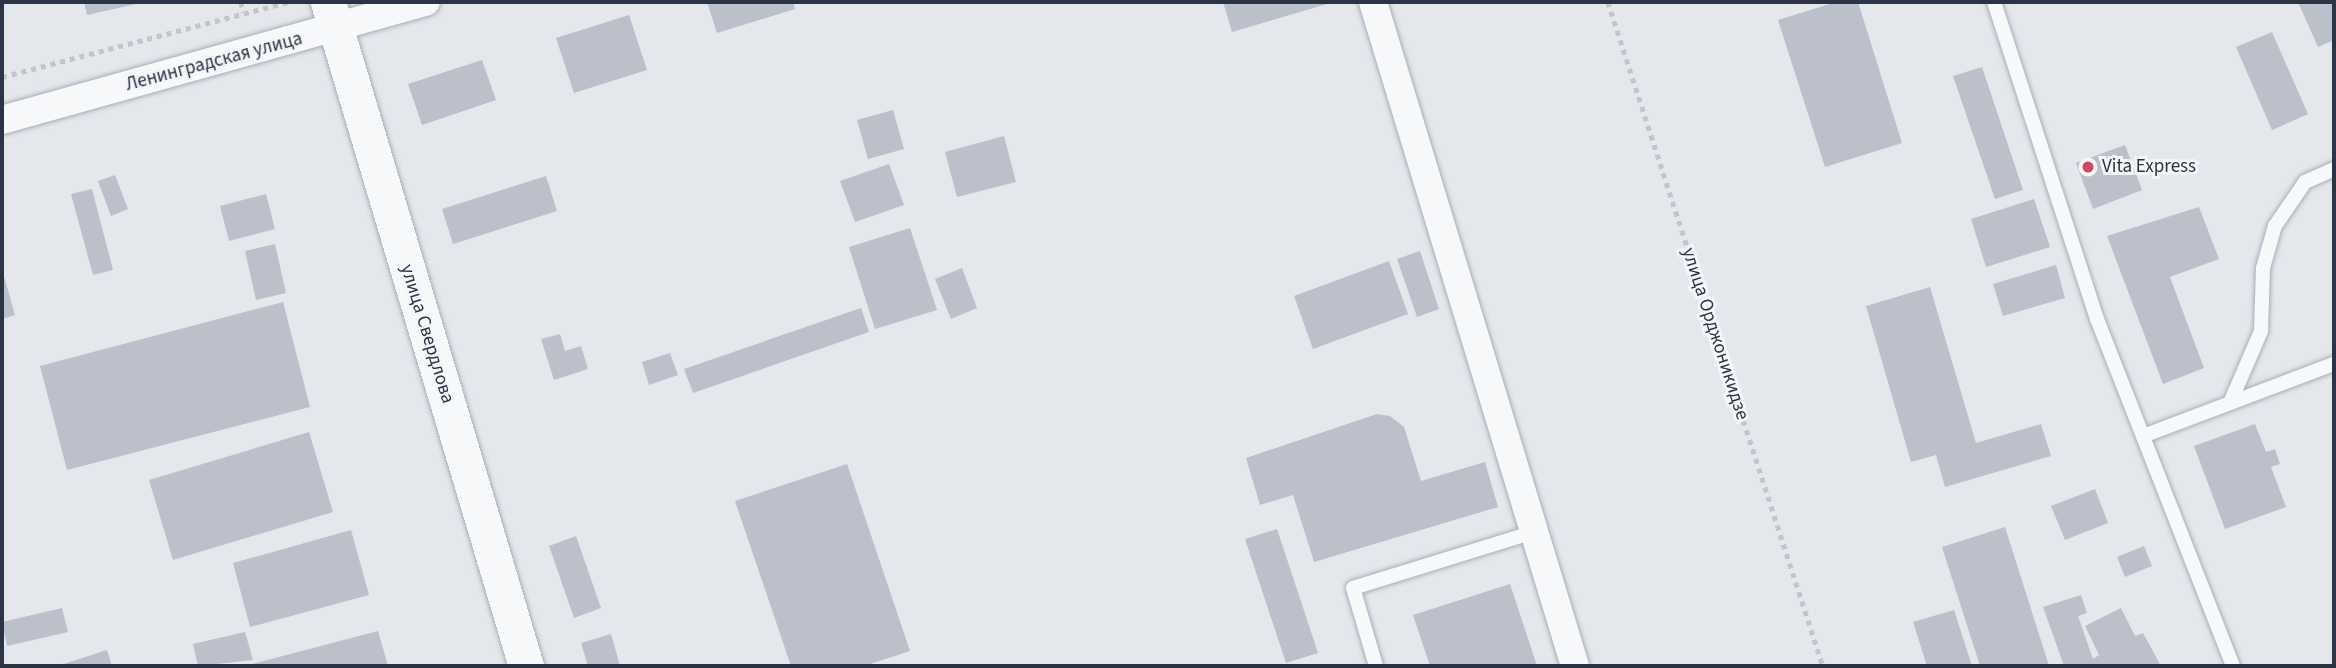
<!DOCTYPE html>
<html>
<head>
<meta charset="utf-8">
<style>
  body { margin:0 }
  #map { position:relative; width:2336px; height:668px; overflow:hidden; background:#e4e7ec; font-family:"Source Sans 3",sans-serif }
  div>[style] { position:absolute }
  .building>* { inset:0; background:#bbc0ca }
  .path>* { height:4.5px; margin-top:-2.25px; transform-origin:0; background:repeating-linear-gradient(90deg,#c2c5cb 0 5px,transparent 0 10px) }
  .roads { filter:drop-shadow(0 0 2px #a9aeb7) drop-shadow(0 0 2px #a9aeb7) }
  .service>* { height:14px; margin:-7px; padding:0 7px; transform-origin:7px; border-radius:7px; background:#f7f8fa }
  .minor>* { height:28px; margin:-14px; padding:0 14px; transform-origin:14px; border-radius:14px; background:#f7f8fa }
  .tertiary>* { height:35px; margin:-17.5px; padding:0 17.5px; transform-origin:17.5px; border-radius:17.5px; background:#f7f8fa }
  .dots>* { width:19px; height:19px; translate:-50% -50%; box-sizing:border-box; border:4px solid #f4f6f9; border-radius:50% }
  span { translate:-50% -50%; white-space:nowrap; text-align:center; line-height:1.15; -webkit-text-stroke:6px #f4f6f9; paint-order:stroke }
  .street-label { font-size:19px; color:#2b3445 }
  .poi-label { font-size:19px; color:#2b3445 }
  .left { translate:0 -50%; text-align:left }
  .frame { position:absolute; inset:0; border:4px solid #2b3445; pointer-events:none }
</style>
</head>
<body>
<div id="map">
  <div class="building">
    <i style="clip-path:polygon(84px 2px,139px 2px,140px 3px,87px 15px)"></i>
    <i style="clip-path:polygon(707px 2px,793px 2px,795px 9px,717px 33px)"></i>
    <i style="clip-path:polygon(1223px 2px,1326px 2px,1327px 4px,1232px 32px)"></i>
    <i style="clip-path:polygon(1836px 2px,1858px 2px,1902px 143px,1825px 167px,1778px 20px)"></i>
    <i style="clip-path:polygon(2298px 2px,2334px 2px,2334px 40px,2318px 47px)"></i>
    <i style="clip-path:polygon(629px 15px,647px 70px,574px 93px,556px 38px)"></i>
    <i style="clip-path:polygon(2272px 32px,2308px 114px,2272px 130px,2236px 47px)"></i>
    <i style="clip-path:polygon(482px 60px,496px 100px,422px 125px,408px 84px)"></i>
    <i style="clip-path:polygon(1982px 67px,2023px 190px,1995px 199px,1953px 76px)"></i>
    <i style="clip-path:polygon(893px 110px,904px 149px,868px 159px,857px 120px)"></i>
    <i style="clip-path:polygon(1004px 136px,1016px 182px,957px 197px,945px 152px)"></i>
    <i style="clip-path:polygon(2125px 145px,2142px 190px,2093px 209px,2076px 163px)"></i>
    <i style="clip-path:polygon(889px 164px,904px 205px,855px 222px,840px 181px)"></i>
    <i style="clip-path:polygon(115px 175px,128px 209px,111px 216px,98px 181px)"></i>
    <i style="clip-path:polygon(546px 176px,557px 211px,453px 244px,442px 209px)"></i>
    <i style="clip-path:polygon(92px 189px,113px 270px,93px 275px,71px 194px)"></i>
    <i style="clip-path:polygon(266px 194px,275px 229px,229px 241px,220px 206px)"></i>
    <i style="clip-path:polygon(2034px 199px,2050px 247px,1986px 267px,1971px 219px)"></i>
    <i style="clip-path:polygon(2199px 207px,2219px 259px,2170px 277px,2204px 368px,2163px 384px,2107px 236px)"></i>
    <i style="clip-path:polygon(910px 228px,937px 310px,875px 329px,849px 247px)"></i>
    <i style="clip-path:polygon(275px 244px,286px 293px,256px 300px,245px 251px)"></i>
    <i style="clip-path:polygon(1420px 251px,1439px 309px,1417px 317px,1397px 259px)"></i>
    <i style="clip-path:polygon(1389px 261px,1408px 314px,1313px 349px,1294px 296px)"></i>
    <i style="clip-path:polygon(2056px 265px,2065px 298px,2003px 316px,1993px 284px)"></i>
    <i style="clip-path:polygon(962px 268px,977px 308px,951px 319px,935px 279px)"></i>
    <i style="clip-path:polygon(2px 269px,15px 315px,2px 319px)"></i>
    <i style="clip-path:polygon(1930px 287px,1976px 443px,2041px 424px,2051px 456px,1945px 487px,1936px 455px,1911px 462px,1866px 306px)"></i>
    <i style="clip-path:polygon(283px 302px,310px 407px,67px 470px,40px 366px)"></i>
    <i style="clip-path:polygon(861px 308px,869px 332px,693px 393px,684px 369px)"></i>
    <i style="clip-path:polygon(560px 334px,565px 351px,581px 346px,588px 369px,554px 380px,541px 339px)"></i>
    <i style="clip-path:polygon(670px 353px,678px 375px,649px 385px,642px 362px)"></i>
    <i style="clip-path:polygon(1377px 414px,1390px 416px,1404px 427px,1421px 481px,1485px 462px,1498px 507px,1314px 562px,1293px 495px,1260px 505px,1246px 458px)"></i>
    <i style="clip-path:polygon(2255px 424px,2266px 452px,2275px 449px,2280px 464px,2271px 467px,2286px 507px,2225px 529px,2194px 446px)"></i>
    <i style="clip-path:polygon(309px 432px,333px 512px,173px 560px,149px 480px)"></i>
    <i style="clip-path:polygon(847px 464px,910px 651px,864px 666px,791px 666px,735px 501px)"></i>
    <i style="clip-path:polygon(2095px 489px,2108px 523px,2065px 540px,2051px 506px)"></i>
    <i style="clip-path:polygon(2005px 527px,2049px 666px,1980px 666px,1942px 547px)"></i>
    <i style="clip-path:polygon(1277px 529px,1318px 653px,1286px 663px,1245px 539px)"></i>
    <i style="clip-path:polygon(351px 530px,369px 595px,250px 627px,233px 563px)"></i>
    <i style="clip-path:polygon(576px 536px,601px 608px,574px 618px,549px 546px)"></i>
    <i style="clip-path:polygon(2144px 546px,2152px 566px,2125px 577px,2117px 557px)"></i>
    <i style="clip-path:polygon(1510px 584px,1537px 666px,1430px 666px,1413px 615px)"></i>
    <i style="clip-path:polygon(2081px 595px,2087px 613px,2078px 616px,2093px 659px,2099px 655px,2085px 626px,2121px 608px,2135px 636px,2143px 633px,2161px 666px,2064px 666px,2043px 607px)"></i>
    <i style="clip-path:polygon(62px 608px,68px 632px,7px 646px,2px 622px)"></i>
    <i style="clip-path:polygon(1954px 610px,1972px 666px,1927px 666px,1913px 622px)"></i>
    <i style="clip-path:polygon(378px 631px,388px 666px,248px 666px,248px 665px)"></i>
    <i style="clip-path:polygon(245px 632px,253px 660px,198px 666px,193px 644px)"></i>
    <i style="clip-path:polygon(611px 634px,620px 666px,588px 666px,581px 643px)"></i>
    <i style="clip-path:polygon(107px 650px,112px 666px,57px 666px)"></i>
  </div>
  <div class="path">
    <i style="left:241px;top:2px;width:11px;rotate:75deg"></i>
    <i style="left:1608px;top:2px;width:698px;rotate:72.06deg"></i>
    <i style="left:2px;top:77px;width:295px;rotate:-14.7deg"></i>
  </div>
  <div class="roads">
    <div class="service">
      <i style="left:1994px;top:2px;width:333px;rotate:72deg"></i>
      <i style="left:2097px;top:319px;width:373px;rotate:68.6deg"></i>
      <i style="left:2230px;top:403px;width:78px;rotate:-66.7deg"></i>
      <i style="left:2261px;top:331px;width:63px;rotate:-88.2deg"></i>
      <i style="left:2263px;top:268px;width:44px;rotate:-74.1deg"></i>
      <i style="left:2275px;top:226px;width:53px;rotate:-55.7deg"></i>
      <i style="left:2305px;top:182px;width:32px;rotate:-24deg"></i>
      <i style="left:2143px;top:436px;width:204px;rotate:-20.7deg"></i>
      <i style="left:1376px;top:666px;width:81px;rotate:-106.4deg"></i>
      <i style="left:1353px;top:588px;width:189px;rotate:-17.2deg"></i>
    </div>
    <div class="minor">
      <i style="left:1373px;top:2px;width:694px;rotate:73.08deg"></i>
      <i style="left:2px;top:120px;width:440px;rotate:-15.6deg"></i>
    </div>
    <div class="tertiary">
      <i style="left:328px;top:2px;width:693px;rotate:73.4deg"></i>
    </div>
  </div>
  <div class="dots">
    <i style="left:2088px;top:167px;background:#d1495b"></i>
  </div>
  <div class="street-label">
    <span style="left:214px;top:62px;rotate:-15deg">Ленинградская улица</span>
    <span style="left:427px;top:334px;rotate:73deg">улица Свердлова</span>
    <span style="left:1715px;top:334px;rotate:72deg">улица Орджоникидзе</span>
  </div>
  <div class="poi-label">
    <span class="left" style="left:2102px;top:167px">Vita Express</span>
  </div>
  <div class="frame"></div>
</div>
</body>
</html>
